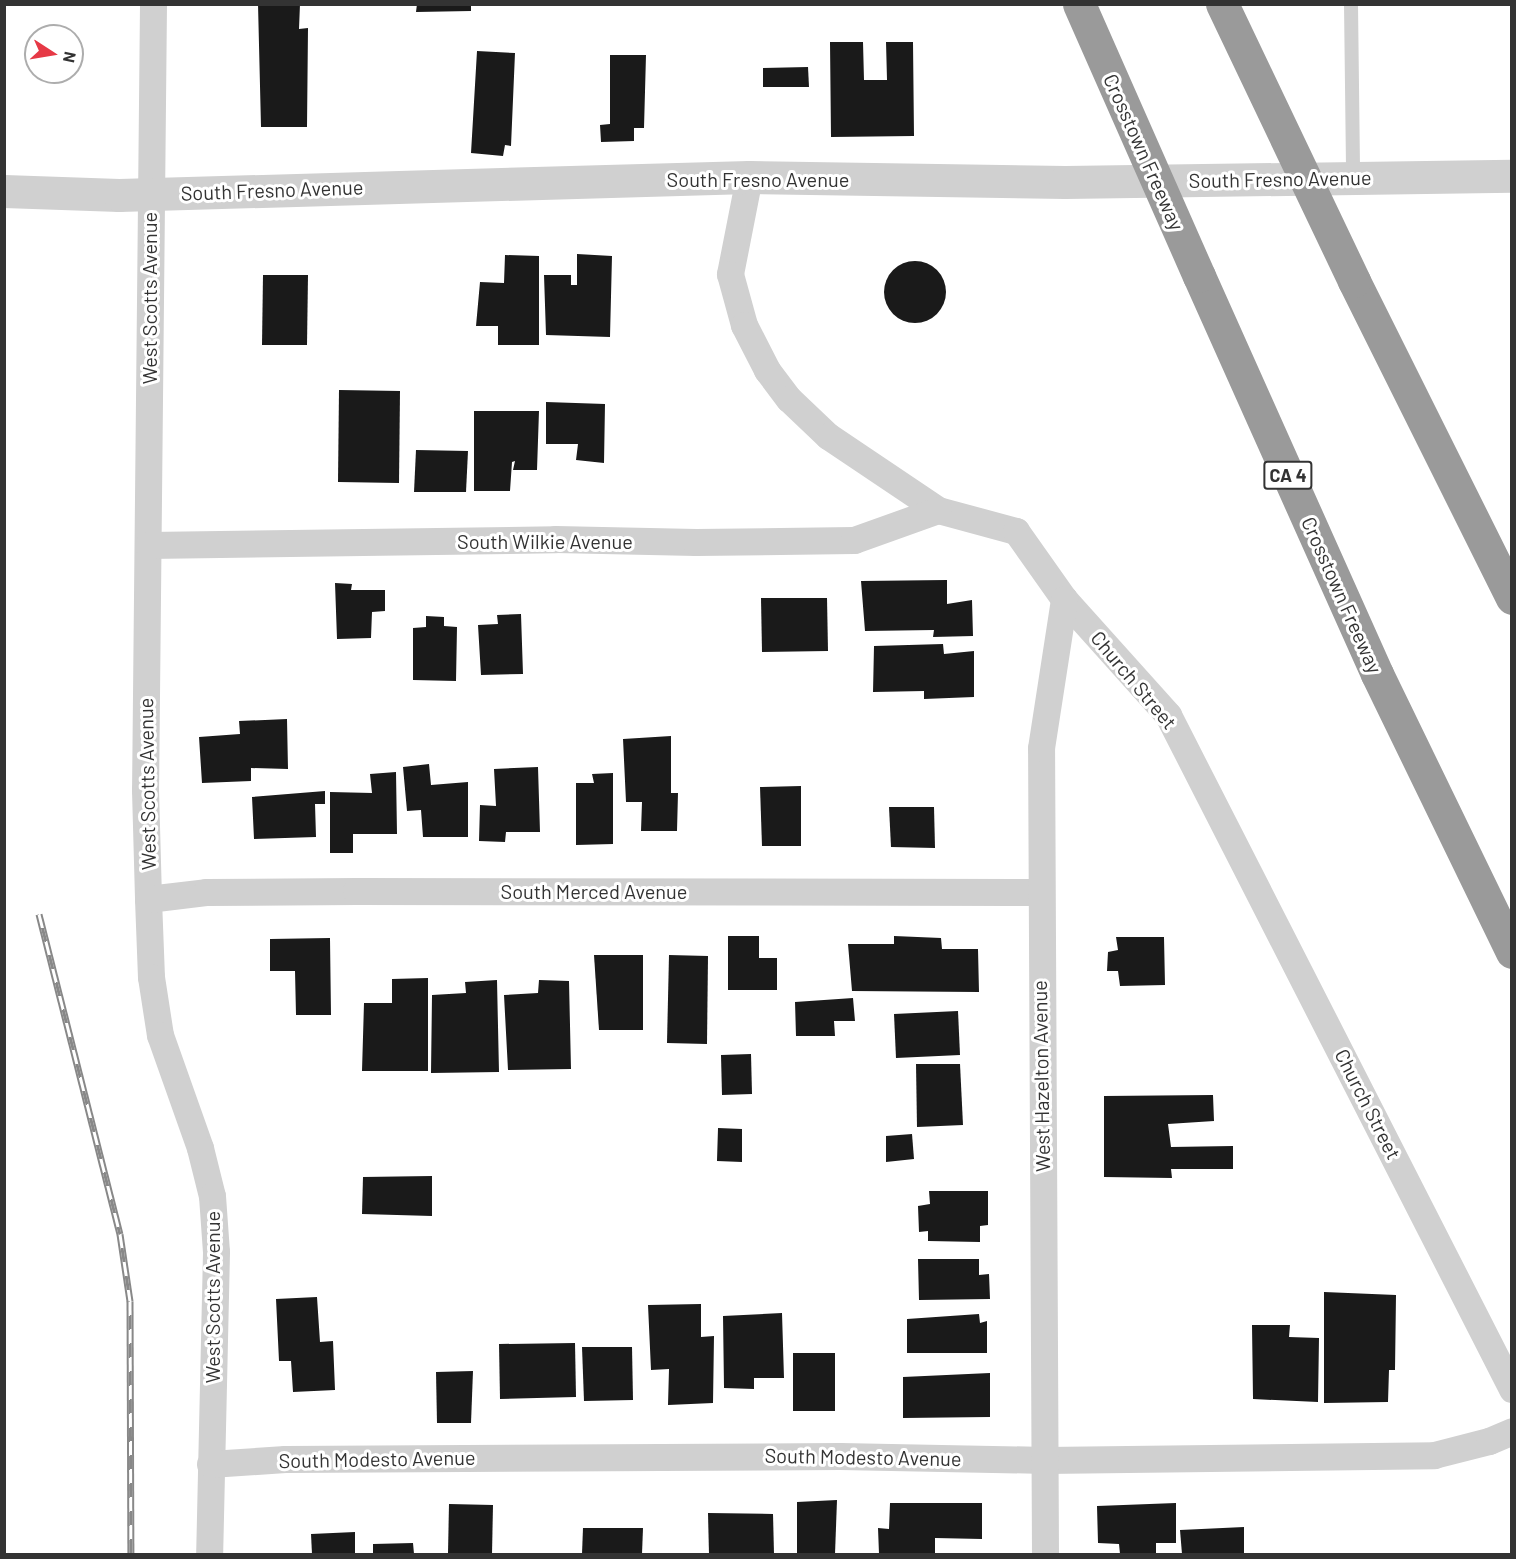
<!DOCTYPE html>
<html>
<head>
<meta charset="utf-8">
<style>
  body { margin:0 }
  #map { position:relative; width:1516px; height:1559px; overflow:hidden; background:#fff; font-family:Barlow,sans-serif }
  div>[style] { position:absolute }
  .building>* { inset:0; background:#1a1a1a }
  .round { border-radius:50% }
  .service>* { height:14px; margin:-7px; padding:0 7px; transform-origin:7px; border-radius:7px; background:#d0d0d0 }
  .minor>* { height:27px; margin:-13.5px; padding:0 13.5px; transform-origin:13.5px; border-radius:13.5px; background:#d0d0d0 }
  .tertiary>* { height:33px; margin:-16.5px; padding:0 16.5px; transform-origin:16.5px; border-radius:16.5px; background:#d0d0d0 }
  .motorway>* { height:33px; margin:-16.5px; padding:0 16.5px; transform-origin:16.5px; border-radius:16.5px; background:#9a9a9a }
  .rail>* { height:7px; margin-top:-3.5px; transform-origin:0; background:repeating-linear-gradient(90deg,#fff 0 14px,#888 0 28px); box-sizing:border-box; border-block:2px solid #888 }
  .motorway-bridge>* { height:33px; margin:-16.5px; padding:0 16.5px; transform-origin:16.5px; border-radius:16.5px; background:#9a9a9a }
  span { translate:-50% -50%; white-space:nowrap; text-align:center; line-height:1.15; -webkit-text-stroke:6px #fff; paint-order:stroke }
  .shield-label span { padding:2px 4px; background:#fff; border:2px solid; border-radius:4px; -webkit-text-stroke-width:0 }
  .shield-label { font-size:18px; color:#333; font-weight:700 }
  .street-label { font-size:20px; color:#333 }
  .frame { position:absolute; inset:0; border:6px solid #333; pointer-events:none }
  .north { position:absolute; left:24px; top:24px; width:60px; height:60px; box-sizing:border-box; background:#fff; border:2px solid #adadad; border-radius:50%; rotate:102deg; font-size:16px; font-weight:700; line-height:24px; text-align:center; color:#333 }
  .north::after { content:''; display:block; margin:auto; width:21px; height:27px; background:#e63946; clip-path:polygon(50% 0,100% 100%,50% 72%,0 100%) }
</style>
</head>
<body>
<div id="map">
  <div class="building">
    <i style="clip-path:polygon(258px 4px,300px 4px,299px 29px,308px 28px,307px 127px,261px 127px)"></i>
    <i style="clip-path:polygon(417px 4px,471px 4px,471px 11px,416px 12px)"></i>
    <i style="clip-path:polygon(830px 42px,863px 42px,864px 80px,887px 80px,886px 42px,913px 42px,914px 136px,831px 137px)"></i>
    <i style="clip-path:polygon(477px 51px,515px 53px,511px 146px,505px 145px,503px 156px,471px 153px)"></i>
    <i style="clip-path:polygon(610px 55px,646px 55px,644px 128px,634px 128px,634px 141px,601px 142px,600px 125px,610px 124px)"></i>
    <i style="clip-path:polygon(808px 67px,809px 87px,763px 87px,763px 68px)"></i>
    <i style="clip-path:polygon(577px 254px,612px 256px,610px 337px,546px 335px,544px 275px,571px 275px,571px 285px,577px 285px)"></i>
    <i style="clip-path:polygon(505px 255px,539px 256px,539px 345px,498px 345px,498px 326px,476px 326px,480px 282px,504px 283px)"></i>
    <i class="round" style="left:884px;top:261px;width:62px;height:62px"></i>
    <i style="clip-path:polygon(263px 275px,308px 275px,307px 345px,262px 345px)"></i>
    <i style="clip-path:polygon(339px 390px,400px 391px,399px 483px,338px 482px)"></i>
    <i style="clip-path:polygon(546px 402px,605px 404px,604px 463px,576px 460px,578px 444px,546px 444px)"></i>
    <i style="clip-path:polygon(474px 411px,539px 411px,537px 470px,513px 470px,515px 461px,512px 462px,510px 491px,474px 491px)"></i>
    <i style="clip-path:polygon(416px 450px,468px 451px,466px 492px,414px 492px)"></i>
    <i style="clip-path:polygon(947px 580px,947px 604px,972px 600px,973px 636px,933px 637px,934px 630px,865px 631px,861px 581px)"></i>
    <i style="clip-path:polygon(335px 583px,352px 584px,351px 590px,385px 590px,385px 611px,372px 612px,371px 638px,337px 639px)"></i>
    <i style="clip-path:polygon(761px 598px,827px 598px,828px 651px,762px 652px)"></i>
    <i style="clip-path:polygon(521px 614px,523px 674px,481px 675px,478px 625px,498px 624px,497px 615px)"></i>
    <i style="clip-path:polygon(426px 616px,444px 617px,444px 626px,457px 627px,456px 681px,413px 680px,413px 628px,426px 627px)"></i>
    <i style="clip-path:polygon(943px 644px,944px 654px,974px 651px,974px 697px,924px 699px,924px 691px,873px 692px,874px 646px)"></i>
    <i style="clip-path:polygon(287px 719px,288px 769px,251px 768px,251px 781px,202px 783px,199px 737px,240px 734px,239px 721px)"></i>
    <i style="clip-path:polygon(671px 736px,671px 793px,678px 793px,677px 831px,641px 831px,642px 802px,626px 802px,623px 739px)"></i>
    <i style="clip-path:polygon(429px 764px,431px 785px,468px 782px,468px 837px,423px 837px,421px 810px,407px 811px,403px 767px)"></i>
    <i style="clip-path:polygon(538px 767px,540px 832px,506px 832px,505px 842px,479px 841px,480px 805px,496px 806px,494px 769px)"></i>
    <i style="clip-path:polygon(396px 772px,397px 834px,353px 834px,353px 853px,330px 853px,330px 792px,372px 793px,370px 774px)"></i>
    <i style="clip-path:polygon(613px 773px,613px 844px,576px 845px,576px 783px,594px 783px,592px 774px)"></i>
    <i style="clip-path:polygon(801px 786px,801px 846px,762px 846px,760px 787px)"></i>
    <i style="clip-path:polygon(325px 791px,325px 804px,315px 804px,316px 837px,254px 839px,252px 797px)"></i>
    <i style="clip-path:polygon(889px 807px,934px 807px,935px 848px,891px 847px)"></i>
    <i style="clip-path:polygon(728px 936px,759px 936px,759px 958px,777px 958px,777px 990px,728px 990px)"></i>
    <i style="clip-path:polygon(894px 936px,941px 938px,942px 949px,978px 949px,979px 992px,852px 991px,848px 944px,894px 944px)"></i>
    <i style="clip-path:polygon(1116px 937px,1164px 937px,1165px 985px,1120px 986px,1118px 971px,1107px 971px,1108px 952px,1118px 950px)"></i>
    <i style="clip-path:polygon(330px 938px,331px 1015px,296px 1015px,295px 971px,270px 971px,270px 939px)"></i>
    <i style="clip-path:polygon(594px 955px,643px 955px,643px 1030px,599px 1030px)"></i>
    <i style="clip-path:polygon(669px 955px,708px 956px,707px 1044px,667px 1043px)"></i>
    <i style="clip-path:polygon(428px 978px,428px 1071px,362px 1071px,364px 1003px,392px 1003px,392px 979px)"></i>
    <i style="clip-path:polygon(497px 980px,499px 1072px,431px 1073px,432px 995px,466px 993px,465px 982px)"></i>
    <i style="clip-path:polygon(539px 980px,569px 981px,571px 1069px,508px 1070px,504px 995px,538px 993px)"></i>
    <i style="clip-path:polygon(853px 998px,855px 1021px,834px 1021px,835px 1036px,796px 1036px,795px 1002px)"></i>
    <i style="clip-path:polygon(958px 1011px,960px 1055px,896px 1058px,894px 1014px)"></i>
    <i style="clip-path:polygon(751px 1054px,752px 1094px,722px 1095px,721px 1055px)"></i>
    <i style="clip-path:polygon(916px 1064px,960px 1064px,963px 1125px,917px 1127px)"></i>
    <i style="clip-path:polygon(1213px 1095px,1214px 1121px,1168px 1124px,1171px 1147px,1233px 1146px,1233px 1169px,1171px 1169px,1172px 1178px,1104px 1177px,1104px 1096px)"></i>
    <i style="clip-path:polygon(718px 1128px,742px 1129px,742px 1162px,717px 1161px)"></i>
    <i style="clip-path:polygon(912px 1134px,914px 1159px,886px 1162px,886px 1136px)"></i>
    <i style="clip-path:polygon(432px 1176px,432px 1216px,362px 1214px,363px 1177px)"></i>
    <i style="clip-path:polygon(929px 1191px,988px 1191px,988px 1225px,980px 1226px,980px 1242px,928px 1241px,928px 1231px,919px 1232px,918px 1206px,930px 1204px)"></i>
    <i style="clip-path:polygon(918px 1259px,979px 1259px,979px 1275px,989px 1274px,990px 1299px,919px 1300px)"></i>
    <i style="clip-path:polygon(1324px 1292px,1396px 1295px,1395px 1370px,1389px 1370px,1388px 1402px,1324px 1403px)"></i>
    <i style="clip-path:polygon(317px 1297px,320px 1342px,333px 1341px,335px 1390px,293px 1392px,291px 1361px,279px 1361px,276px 1299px)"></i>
    <i style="clip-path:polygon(701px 1304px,701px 1337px,714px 1336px,713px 1403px,668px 1405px,669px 1369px,651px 1370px,648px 1305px)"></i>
    <i style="clip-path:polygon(782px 1313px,784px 1378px,754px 1378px,754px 1389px,724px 1388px,723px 1316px)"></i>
    <i style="clip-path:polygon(979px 1314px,980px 1323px,987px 1321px,987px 1353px,907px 1353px,907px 1319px)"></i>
    <i style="clip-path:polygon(1252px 1325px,1290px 1325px,1289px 1337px,1319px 1338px,1318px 1402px,1253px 1399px)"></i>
    <i style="clip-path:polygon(575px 1343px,576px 1397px,500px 1399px,499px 1344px)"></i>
    <i style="clip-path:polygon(582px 1347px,632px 1347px,633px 1400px,584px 1401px)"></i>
    <i style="clip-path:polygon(793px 1353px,835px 1353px,835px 1411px,793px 1411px)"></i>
    <i style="clip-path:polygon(473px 1371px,471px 1423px,437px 1423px,436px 1372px)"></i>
    <i style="clip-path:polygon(990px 1373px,990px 1417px,903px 1418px,903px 1377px)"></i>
    <i style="clip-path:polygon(837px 1500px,835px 1554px,797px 1554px,797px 1502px)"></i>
    <i style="clip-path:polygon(890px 1503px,982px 1503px,982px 1539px,935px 1538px,935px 1554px,879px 1554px,878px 1528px,889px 1529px)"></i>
    <i style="clip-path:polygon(1176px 1503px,1176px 1543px,1156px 1543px,1156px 1554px,1120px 1554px,1119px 1544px,1098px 1543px,1097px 1506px)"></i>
    <i style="clip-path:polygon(449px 1504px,493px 1505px,492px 1554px,448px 1554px)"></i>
    <i style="clip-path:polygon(708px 1513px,773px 1514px,774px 1554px,709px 1554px)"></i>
    <i style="clip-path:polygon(1244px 1527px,1244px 1554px,1182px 1554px,1180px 1530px)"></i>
    <i style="clip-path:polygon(583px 1528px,643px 1528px,642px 1554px,582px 1554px)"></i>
    <i style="clip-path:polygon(355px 1532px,355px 1554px,312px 1554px,311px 1534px)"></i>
    <i style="clip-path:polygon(413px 1543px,414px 1554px,373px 1554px,373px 1544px)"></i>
  </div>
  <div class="service">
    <i style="left:1351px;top:4px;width:174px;rotate:89.3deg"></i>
  </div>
  <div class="minor">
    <i style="left:153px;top:4px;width:786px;rotate:90.58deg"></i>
    <i style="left:145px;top:790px;width:109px;rotate:88.4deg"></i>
    <i style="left:148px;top:899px;width:78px;rotate:87.8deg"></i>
    <i style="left:151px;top:977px;width:59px;rotate:81.2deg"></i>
    <i style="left:160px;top:1035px;width:120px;rotate:70.5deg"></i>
    <i style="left:200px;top:1148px;width:49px;rotate:76deg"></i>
    <i style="left:212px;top:1196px;width:56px;rotate:85.9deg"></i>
    <i style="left:216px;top:1252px;width:302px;rotate:91.3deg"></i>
    <i style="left:749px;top:177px;width:99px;rotate:101.1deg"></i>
    <i style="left:730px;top:274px;width:53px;rotate:74.6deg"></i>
    <i style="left:744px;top:325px;width:51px;rotate:62.9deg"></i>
    <i style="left:767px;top:370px;width:36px;rotate:53deg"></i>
    <i style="left:789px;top:399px;width:54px;rotate:43.5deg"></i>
    <i style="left:828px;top:436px;width:133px;rotate:33.9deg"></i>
    <i style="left:938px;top:510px;width:81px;rotate:15.1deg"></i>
    <i style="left:1016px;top:531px;width:83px;rotate:54.8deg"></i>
    <i style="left:1064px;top:599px;width:156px;rotate:48.1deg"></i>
    <i style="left:1168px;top:715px;width:757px;rotate:62.96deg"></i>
    <i style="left:148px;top:545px;width:407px;rotate:-0.8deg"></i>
    <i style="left:555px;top:539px;width:141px;rotate:1.2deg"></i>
    <i style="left:696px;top:542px;width:158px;rotate:-0.7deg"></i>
    <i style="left:854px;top:540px;width:89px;rotate:-19.7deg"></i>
    <i style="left:148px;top:899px;width:58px;rotate:-6.9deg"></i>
    <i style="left:206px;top:892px;width:150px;rotate:-0.4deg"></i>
    <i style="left:356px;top:891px;width:683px;rotate:0.08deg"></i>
    <i style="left:210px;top:1464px;width:75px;rotate:-3.8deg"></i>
    <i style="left:285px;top:1459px;width:555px;rotate:-0.31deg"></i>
    <i style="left:840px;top:1456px;width:205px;rotate:1.1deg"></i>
    <i style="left:1045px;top:1460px;width:389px;rotate:-0.7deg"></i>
    <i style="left:1434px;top:1455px;width:57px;rotate:-14.3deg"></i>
    <i style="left:1489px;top:1441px;width:25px;rotate:-23deg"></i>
    <i style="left:1045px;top:1554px;width:806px;rotate:-90.28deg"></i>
    <i style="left:1041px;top:748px;width:151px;rotate:-81.2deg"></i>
  </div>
  <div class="tertiary">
    <i style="left:4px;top:191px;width:115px;rotate:2deg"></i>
    <i style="left:119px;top:195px;width:630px;rotate:-1.64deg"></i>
    <i style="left:749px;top:177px;width:316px;rotate:0.9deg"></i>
    <i style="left:1065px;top:182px;width:447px;rotate:-0.8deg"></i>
  </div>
  <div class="motorway">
    <i style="left:1199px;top:276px;width:436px;rotate:65.9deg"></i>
    <i style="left:1377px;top:674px;width:309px;rotate:64.1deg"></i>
    <i style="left:1354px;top:281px;width:354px;rotate:63.5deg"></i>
  </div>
  <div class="rail">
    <i style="left:39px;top:914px;width:330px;rotate:75.8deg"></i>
    <i style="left:120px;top:1234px;width:68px;rotate:81.5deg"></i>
    <i style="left:130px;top:1301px;width:253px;rotate:89.8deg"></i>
  </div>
  <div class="motorway-bridge">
    <i style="left:1079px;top:4px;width:297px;rotate:66.2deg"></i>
    <i style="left:1222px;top:4px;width:307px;rotate:64.5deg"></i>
  </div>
  <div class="shield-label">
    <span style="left:1288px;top:475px">CA 4</span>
  </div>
  <div class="street-label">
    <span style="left:1144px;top:152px;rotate:66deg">Crosstown Freeway</span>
    <span style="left:758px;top:179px">South Fresno Avenue</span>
    <span style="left:1280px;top:179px;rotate:-1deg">South Fresno Avenue</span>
    <span style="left:272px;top:190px;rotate:-2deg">South Fresno Avenue</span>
    <span style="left:149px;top:298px;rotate:-90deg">West Scotts Avenue</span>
    <span style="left:545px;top:541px">South Wilkie Avenue</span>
    <span style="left:1342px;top:595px;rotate:66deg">Crosstown Freeway</span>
    <span style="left:1134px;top:680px;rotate:50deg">Church Street</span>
    <span style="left:147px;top:784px;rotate:-91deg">West Scotts Avenue</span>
    <span style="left:594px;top:891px">South Merced Avenue</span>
    <span style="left:1041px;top:1076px;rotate:-91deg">West Hazelton Avenue</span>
    <span style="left:1368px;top:1104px;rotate:63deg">Church Street</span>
    <span style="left:212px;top:1297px;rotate:-90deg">West Scotts Avenue</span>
    <span style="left:863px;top:1457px;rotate:1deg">South Modesto Avenue</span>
    <span style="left:377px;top:1459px;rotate:-1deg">South Modesto Avenue</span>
  </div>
  <div class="frame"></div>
  <div class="north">N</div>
</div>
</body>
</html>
